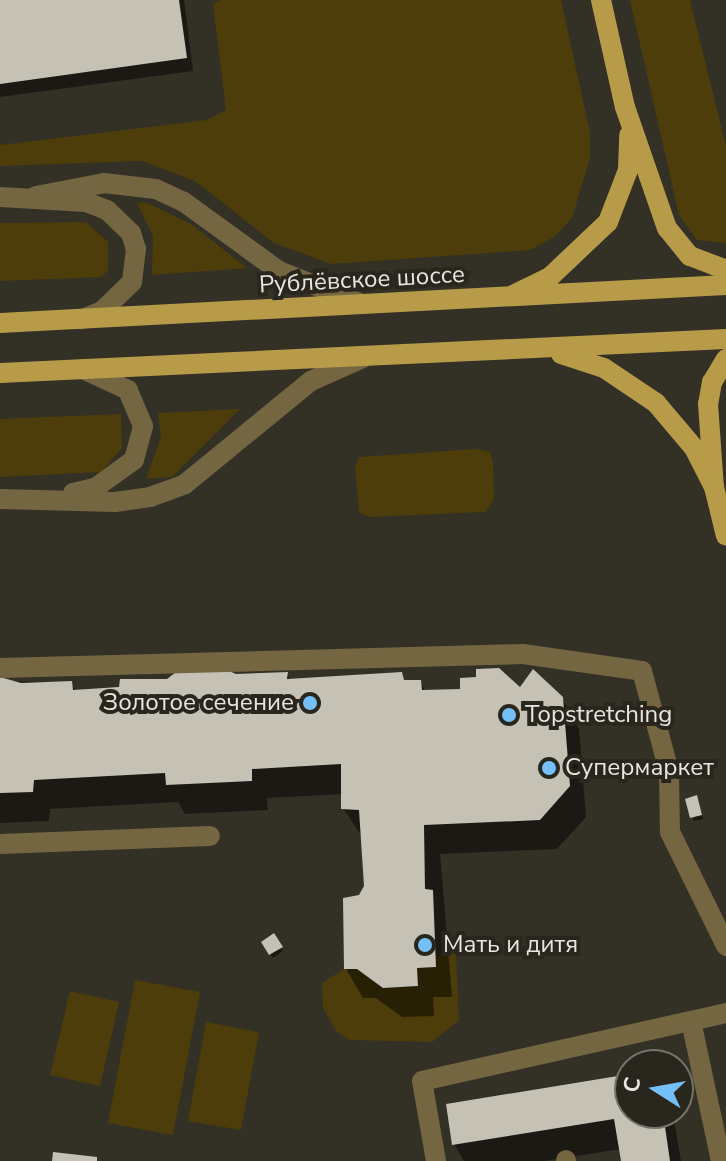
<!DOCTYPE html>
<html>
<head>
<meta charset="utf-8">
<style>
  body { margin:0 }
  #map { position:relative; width:726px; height:1161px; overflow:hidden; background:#333026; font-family:"Nunito Sans",sans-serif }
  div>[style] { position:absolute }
  .green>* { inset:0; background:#4c3d0a }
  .shadow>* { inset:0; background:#0007 }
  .building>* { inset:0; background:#c5c1b5 }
  .minor>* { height:20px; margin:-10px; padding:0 10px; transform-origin:10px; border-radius:10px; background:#746641 }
  .major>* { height:20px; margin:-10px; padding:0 10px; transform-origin:10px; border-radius:10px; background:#b79b48 }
  .dots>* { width:22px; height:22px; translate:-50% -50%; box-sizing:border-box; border:4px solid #29261d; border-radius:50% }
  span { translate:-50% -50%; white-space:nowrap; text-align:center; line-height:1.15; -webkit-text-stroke:8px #29261d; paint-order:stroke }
  .street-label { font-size:24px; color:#e8e6e0 }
  .poi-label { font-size:24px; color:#e8e6e0 }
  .right { translate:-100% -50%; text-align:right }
  .left { translate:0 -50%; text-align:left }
  .north { position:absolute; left:614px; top:1049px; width:80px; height:80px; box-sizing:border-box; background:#29261d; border:2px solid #75736b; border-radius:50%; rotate:281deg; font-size:22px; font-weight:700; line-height:32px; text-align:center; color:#e8e6e0 }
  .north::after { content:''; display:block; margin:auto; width:28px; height:36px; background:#74c0f6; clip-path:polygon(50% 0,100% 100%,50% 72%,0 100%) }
</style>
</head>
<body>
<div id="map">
  <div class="green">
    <i style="clip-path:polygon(220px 0,561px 0,590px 132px,590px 158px,572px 218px,554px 237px,530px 250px,331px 264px,274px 243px,195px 181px,142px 161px,0 166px,0 145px,207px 120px,226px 110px,213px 4px)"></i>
    <i style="clip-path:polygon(630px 0,690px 0,726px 146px,726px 243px,697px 240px,679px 215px)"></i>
    <i style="clip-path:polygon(145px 202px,191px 224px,247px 268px,152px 275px,153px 236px,137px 203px)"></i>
    <i style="clip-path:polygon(86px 222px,108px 242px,108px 270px,102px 277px,0 281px,0 223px)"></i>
    <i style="clip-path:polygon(240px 409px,172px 477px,146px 479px,161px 437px,158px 413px)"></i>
    <i style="clip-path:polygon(121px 414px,122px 448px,101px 472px,0 477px,0 419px)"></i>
    <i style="clip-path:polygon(476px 449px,490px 452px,493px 462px,494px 500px,485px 512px,369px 517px,359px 512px,355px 467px,359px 457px)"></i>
    <i style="clip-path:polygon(456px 953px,459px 1020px,432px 1042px,350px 1040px,336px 1031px,323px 1008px,322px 983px,344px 969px,357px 969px,383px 988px,417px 986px,417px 968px,436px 967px,436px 956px)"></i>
    <i style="clip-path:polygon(135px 980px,200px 992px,173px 1135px,108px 1123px)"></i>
    <i style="clip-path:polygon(70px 991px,119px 1002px,100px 1086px,50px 1075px)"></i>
    <i style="clip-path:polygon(206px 1022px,259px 1032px,241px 1130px,188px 1121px)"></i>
  </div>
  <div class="shadow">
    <i style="clip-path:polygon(0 0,184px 0,193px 71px,0 97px)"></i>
    <i style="clip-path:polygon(287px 674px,291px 681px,401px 675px,405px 682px,420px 682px,426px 692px,520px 690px,562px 698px,579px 729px,586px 817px,557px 849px,440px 854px,452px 997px,433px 997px,434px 1016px,402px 1017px,376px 998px,363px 998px,346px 969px,366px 886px,363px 838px,343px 808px,343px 794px,267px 798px,268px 810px,185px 814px,178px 802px,50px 809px,49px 821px,0 823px,0 681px,71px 683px,76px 692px)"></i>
    <i style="clip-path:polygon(688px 800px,698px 801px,703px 819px,694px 821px)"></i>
    <i style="clip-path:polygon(273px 936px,283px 951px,273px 958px,263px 942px)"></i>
    <i style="clip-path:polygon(630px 1076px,630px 1113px,673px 1113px,681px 1161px,623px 1161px,621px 1149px,544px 1161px,464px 1161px,454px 1144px)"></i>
  </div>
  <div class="building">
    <i style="clip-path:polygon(0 0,179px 0,187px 58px,0 84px)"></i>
    <i style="clip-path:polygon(222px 668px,236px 674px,288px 672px,287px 679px,402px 672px,404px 680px,421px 680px,422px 690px,460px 689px,460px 678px,476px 677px,476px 669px,499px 668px,520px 687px,533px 669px,563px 697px,570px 786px,540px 820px,424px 825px,425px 889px,433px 890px,436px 967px,417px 968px,418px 986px,383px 988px,357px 969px,344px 969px,343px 898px,359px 895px,364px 886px,359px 810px,341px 809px,341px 764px,252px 769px,252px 781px,166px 785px,165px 773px,34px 780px,33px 792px,0 793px,0 677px,21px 683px,72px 681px,73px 690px,119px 687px,120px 679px,167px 679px,180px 669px)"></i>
    <i style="clip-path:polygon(697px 795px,702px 815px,690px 818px,685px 799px)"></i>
    <i style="clip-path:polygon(274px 933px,283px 947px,269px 955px,261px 942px)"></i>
    <i style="clip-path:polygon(630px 1074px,630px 1113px,663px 1113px,670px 1161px,621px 1161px,614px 1119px,452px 1145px,446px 1104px)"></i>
    <i style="clip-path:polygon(53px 1152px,97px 1157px,97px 1161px,52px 1161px)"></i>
  </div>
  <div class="minor">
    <i style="left:36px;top:196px;width:69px;rotate:-10.8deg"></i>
    <i style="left:104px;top:183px;width:52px;rotate:6.6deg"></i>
    <i style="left:156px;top:189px;width:31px;rotate:25deg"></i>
    <i style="left:184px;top:202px;width:117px;rotate:36deg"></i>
    <i style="left:279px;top:271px;width:89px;rotate:21.7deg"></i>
    <i style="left:0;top:197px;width:86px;rotate:3.3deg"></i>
    <i style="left:86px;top:202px;width:22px;rotate:21deg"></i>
    <i style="left:107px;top:210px;width:33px;rotate:44deg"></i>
    <i style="left:131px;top:233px;width:17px;rotate:73deg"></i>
    <i style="left:136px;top:249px;width:33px;rotate:97deg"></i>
    <i style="left:132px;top:282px;width:42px;rotate:136deg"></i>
    <i style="left:102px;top:311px;width:22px;rotate:158deg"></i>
    <i style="left:73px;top:493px;width:23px;rotate:-13deg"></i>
    <i style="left:95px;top:488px;width:48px;rotate:-35.7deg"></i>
    <i style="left:134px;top:460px;width:35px;rotate:-75deg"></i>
    <i style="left:143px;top:426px;width:39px;rotate:-113deg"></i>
    <i style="left:128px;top:390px;width:50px;rotate:-155deg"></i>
    <i style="left:0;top:499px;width:115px;rotate:1.5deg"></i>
    <i style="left:115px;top:502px;width:35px;rotate:-8deg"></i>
    <i style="left:150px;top:497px;width:37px;rotate:-20deg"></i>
    <i style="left:185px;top:484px;width:163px;rotate:-39.3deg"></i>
    <i style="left:311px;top:381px;width:57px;rotate:-23.9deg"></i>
    <i style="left:0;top:668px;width:523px;rotate:-1.53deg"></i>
    <i style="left:523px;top:654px;width:120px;rotate:8.1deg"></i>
    <i style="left:642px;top:671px;width:104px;rotate:74.9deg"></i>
    <i style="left:669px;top:771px;width:61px;rotate:89.1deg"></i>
    <i style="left:670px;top:832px;width:127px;rotate:63.8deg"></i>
    <i style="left:0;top:844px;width:210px;rotate:-2.2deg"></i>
    <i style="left:566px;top:1160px;width:1px;rotate:90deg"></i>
    <i style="left:436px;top:1161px;width:81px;rotate:-99.9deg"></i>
    <i style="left:422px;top:1081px;width:276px;rotate:-12.6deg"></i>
    <i style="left:721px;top:1161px;width:143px;rotate:-102.1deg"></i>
    <i style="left:691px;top:1021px;width:36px;rotate:-13deg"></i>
  </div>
  <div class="major">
    <i style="left:601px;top:0;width:110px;rotate:77.4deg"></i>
    <i style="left:625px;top:107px;width:128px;rotate:70.9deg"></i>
    <i style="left:667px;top:228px;width:36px;rotate:51deg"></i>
    <i style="left:690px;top:256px;width:39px;rotate:21deg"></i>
    <i style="left:513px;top:295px;width:41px;rotate:-25.9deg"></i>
    <i style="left:550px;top:277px;width:80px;rotate:-43.5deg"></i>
    <i style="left:608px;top:222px;width:56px;rotate:-69deg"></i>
    <i style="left:628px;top:170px;width:35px;rotate:-88deg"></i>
    <i style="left:0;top:323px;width:727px;rotate:-3deg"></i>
    <i style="left:561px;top:354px;width:45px;rotate:18deg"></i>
    <i style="left:604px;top:368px;width:63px;rotate:33.9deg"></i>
    <i style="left:656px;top:403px;width:59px;rotate:49.8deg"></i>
    <i style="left:694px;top:448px;width:44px;rotate:62.9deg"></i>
    <i style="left:726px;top:359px;width:27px;rotate:121deg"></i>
    <i style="left:712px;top:382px;width:22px;rotate:100deg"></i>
    <i style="left:708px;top:404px;width:83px;rotate:85.9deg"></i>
    <i style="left:714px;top:487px;width:50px;rotate:76.2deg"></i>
    <i style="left:0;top:373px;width:727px;rotate:-2.68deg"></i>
  </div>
  <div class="dots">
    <i style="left:310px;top:703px;background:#74c0f6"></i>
    <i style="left:509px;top:715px;background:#74c0f6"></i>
    <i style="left:549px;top:768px;background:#74c0f6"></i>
    <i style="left:425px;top:945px;background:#74c0f6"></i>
  </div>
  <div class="street-label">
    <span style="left:362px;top:280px;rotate:-3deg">Рублёвское шоссе</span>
  </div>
  <div class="poi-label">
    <span class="right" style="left:294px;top:703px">Золотое сечение</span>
    <span class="left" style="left:525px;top:715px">Topstretching</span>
    <span class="left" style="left:565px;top:768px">Супермаркет</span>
    <span class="left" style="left:443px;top:945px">Мать и дитя</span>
  </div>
  <div class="north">С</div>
</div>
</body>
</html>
